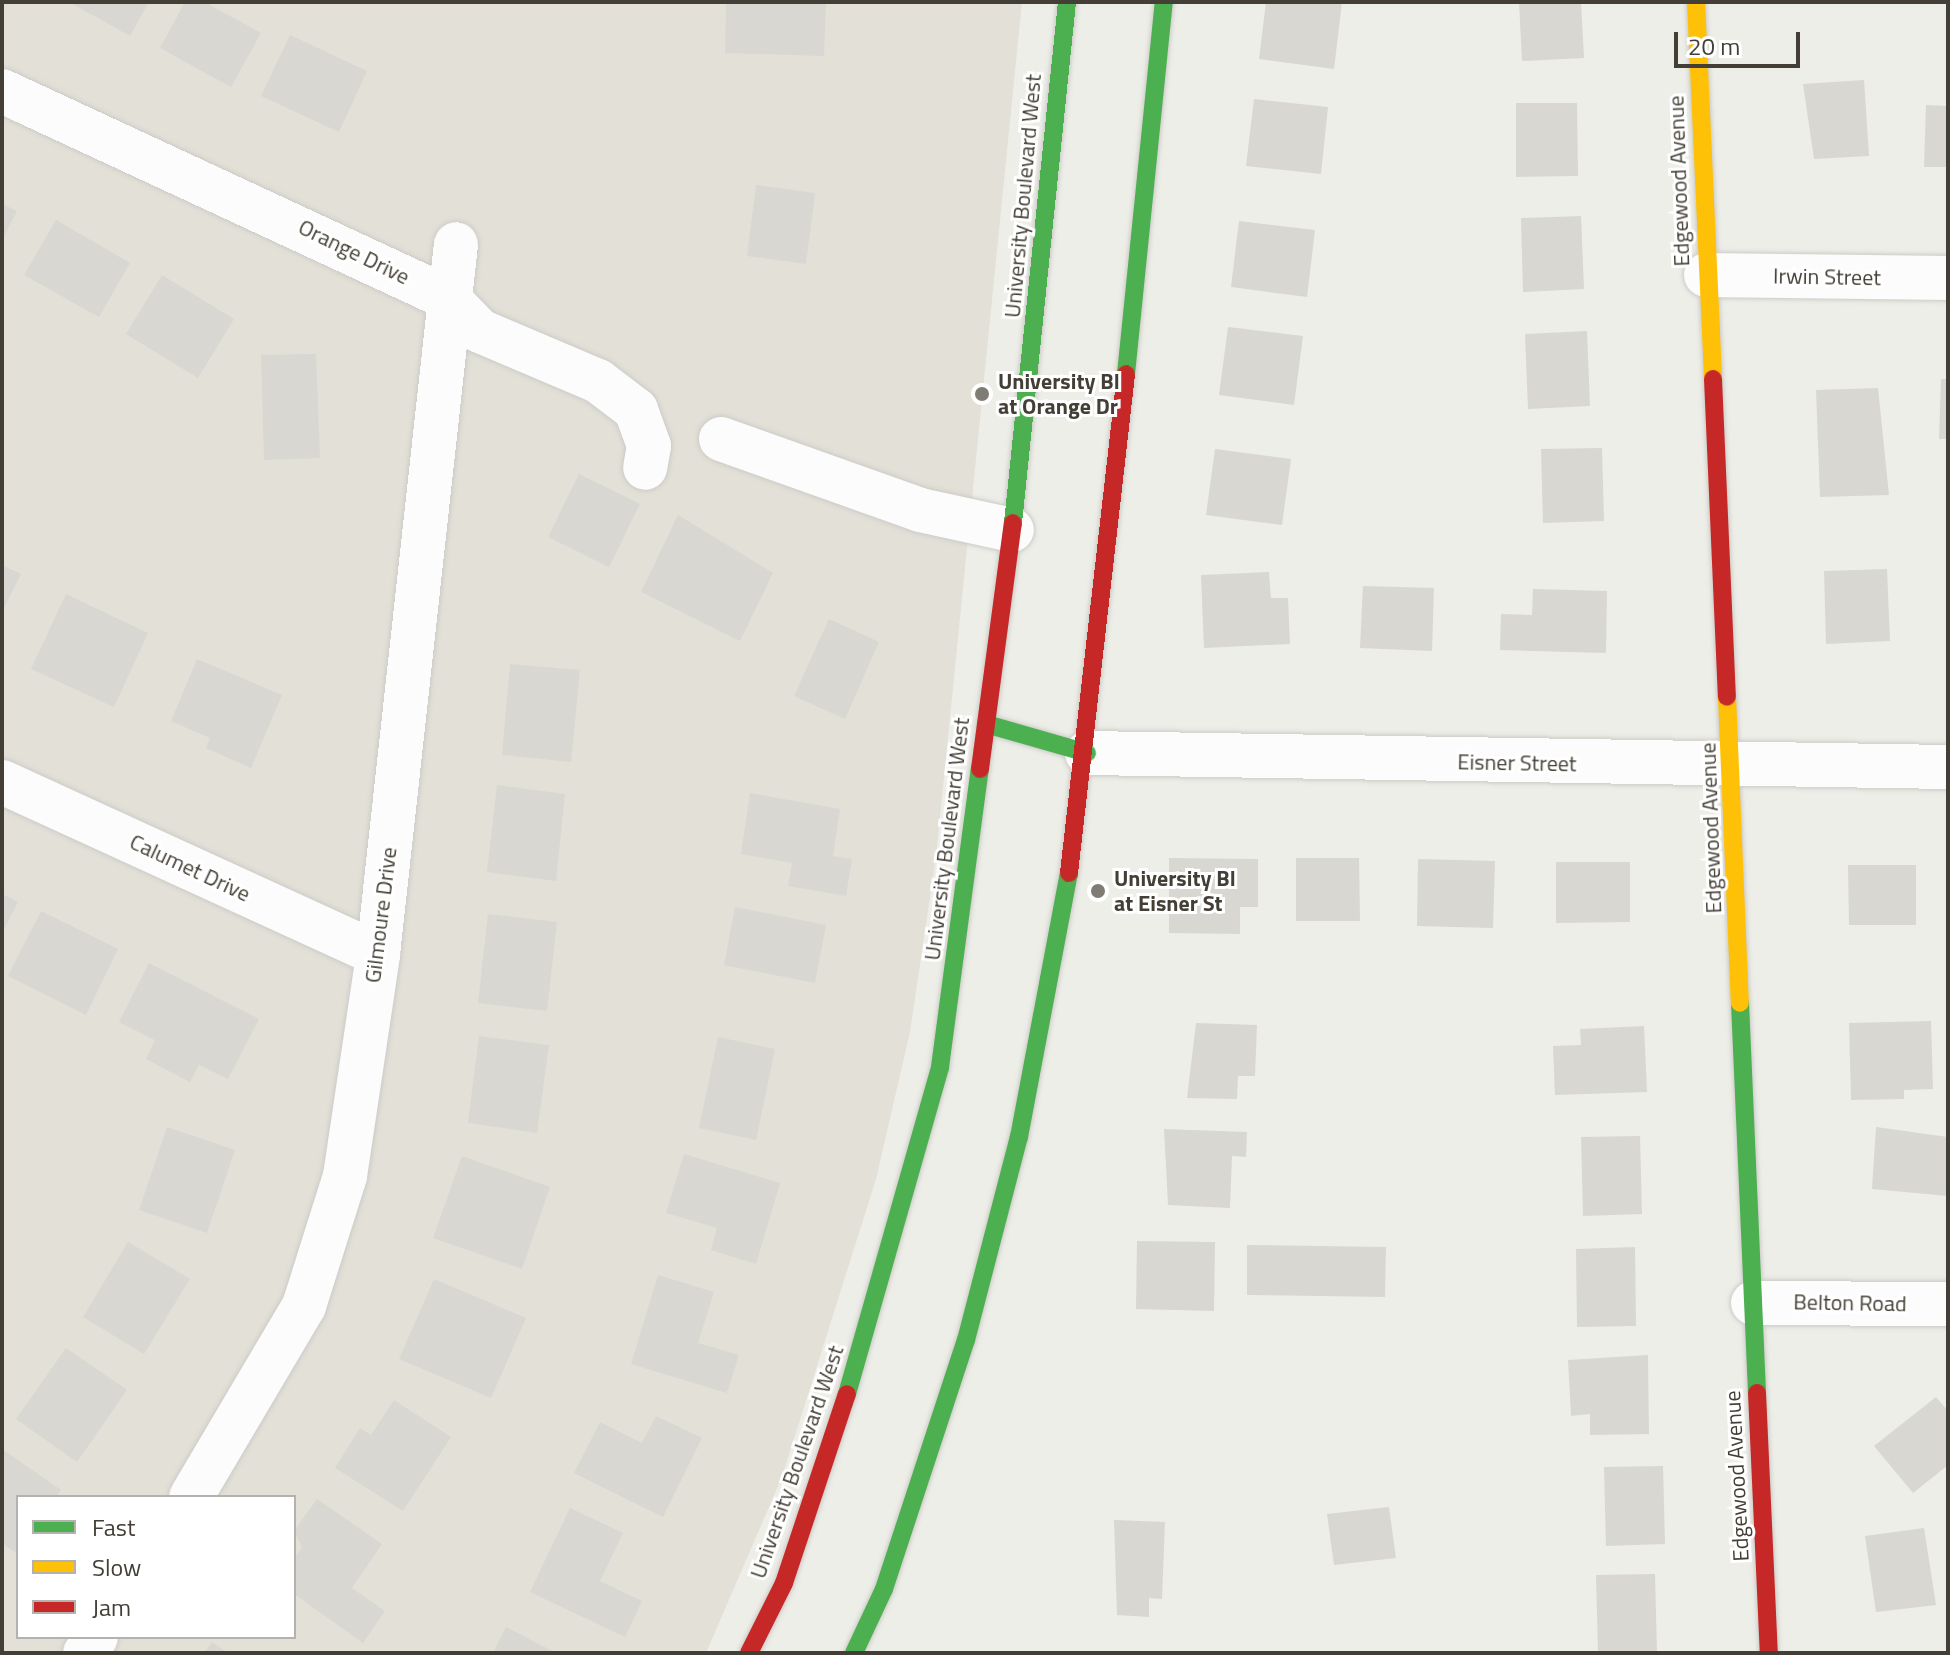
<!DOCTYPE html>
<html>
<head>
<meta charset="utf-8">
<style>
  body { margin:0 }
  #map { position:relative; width:1950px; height:1655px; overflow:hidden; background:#eeeee9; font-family:"Titillium Web",sans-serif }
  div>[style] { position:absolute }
  .residential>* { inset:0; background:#e2e0d7 }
  .building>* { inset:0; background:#d8d7d2 }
  .roads { filter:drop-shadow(0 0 2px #cccbc7) drop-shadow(0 0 2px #cccbc7) }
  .street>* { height:44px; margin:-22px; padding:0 22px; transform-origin:22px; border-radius:22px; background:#fcfcfc }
  .fast>* { height:18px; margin:-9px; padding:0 9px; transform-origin:9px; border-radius:9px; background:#4caf50 }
  .slow>* { height:18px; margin:-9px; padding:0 9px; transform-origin:9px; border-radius:9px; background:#ffc107 }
  .jam>* { height:18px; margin:-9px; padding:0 9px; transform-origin:9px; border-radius:9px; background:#c62828 }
  .dots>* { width:22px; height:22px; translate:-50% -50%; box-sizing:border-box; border:4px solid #fff; border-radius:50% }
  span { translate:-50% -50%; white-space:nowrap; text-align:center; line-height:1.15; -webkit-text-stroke:6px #fff; paint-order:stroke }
  .street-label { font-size:22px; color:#433f36 }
  .poi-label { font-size:22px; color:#433f36; font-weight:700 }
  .left { translate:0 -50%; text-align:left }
  .frame { position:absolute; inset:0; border:4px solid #433f36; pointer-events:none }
  .legend { position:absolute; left:16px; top:1495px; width:280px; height:144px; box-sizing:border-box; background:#fff; border:2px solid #b4b2af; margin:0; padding:10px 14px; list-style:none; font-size:24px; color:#433f36 }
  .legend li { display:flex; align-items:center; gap:16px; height:40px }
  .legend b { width:40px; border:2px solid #b4b2af }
  .scale { position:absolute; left:1674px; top:32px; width:126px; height:36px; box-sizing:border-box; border:4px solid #433f36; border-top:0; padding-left:10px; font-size:24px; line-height:28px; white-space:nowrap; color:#433f36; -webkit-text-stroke:6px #fff; paint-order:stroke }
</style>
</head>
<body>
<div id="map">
  <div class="residential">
    <i style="clip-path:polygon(evenodd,2px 2px,1022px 2px,936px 857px,910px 1032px,876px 1179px,782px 1477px,706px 1653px,2px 1653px,2px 2px,18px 1497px,294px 1497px,294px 1637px,18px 1637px,18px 1497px)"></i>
  </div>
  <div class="building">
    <i style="clip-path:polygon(69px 2px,149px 2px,130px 36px)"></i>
    <i style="clip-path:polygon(185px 2px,204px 2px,261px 33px,231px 87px,160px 48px)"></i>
    <i style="clip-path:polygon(726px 2px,826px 2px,824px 56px,725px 53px)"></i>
    <i style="clip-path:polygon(1266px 2px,1342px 2px,1334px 69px,1259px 59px)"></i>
    <i style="clip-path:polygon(1519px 2px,1581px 2px,1584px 58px,1522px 61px)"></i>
    <i style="clip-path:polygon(290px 35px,367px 71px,339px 132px,261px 96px)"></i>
    <i style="clip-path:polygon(1864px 80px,1869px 156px,1814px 159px,1803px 84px)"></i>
    <i style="clip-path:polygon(1254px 99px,1328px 107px,1321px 174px,1246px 166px)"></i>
    <i style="clip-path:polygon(1516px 103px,1577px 103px,1578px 176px,1516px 177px)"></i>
    <i style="clip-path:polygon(1926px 105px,1948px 106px,1948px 167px,1924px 167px)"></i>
    <i style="clip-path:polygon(756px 185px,815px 193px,806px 264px,747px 256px)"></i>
    <i style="clip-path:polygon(2px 204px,17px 211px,2px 240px)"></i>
    <i style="clip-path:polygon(1581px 216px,1584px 289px,1523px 292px,1521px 218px)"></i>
    <i style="clip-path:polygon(56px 220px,130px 263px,99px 317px,24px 275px)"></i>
    <i style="clip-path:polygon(1239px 221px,1315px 230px,1307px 297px,1231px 287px)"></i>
    <i style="clip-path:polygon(162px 275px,234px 319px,198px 378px,126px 334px)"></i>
    <i style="clip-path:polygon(1228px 327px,1303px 336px,1294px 405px,1219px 395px)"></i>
    <i style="clip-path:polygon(1587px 331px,1590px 406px,1528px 409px,1525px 334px)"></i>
    <i style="clip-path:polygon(316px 354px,320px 458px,264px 460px,261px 355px)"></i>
    <i style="clip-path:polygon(1941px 379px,1948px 379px,1948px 439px,1939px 439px)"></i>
    <i style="clip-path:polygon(1878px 388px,1889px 495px,1820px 497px,1816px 390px)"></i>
    <i style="clip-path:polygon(1602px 448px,1604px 521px,1543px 523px,1541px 449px)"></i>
    <i style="clip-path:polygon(1215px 449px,1291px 459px,1282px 525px,1206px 515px)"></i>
    <i style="clip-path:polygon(579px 474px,640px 504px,609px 567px,548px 537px)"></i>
    <i style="clip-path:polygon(678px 515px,773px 573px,740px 641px,641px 592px)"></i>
    <i style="clip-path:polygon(2px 565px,21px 574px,2px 612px)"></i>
    <i style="clip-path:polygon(1887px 569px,1890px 641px,1826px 644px,1824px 571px)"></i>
    <i style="clip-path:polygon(1269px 572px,1271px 598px,1288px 598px,1290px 644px,1204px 648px,1201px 575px)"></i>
    <i style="clip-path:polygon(1363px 586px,1434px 588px,1432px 651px,1360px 648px)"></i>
    <i style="clip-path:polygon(1533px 589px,1607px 591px,1606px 653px,1500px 650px,1501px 614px,1532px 615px)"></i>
    <i style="clip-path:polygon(66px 594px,148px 633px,114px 707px,31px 669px)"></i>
    <i style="clip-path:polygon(829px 619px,879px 642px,845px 719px,794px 696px)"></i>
    <i style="clip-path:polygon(197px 659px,282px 695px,251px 768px,206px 748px,210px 738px,171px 721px)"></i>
    <i style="clip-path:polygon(510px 664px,580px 670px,571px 762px,502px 755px)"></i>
    <i style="clip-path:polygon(497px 785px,565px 794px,556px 881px,487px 872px)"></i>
    <i style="clip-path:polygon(750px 793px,840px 809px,833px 856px,852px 859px,846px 896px,788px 886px,792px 863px,741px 854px)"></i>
    <i style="clip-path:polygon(1169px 858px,1258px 859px,1258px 907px,1240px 907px,1240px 934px,1169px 933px)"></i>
    <i style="clip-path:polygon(1296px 858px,1359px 858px,1360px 921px,1296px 921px)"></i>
    <i style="clip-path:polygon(1418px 859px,1495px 861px,1493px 928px,1417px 926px)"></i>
    <i style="clip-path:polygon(1556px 862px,1630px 862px,1630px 922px,1556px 923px)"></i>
    <i style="clip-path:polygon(1848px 865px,1916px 865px,1916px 925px,1849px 925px)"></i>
    <i style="clip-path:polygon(2px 894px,18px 902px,2px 933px)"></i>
    <i style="clip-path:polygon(735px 907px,826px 925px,815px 983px,724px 965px)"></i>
    <i style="clip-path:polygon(41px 911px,118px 949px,86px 1015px,8px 976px)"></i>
    <i style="clip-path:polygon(488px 914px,557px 922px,547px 1011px,478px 1003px)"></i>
    <i style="clip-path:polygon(149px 963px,259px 1019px,228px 1079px,199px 1065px,190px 1082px,146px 1059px,155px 1040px,119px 1022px)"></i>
    <i style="clip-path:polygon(1931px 1021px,1933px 1089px,1904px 1090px,1904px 1099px,1851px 1100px,1849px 1023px)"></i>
    <i style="clip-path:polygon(1196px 1023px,1257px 1025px,1255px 1076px,1238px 1076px,1237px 1099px,1187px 1098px)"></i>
    <i style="clip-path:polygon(1644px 1026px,1647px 1092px,1555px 1095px,1553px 1046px,1581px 1045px,1580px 1029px)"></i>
    <i style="clip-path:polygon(479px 1036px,549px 1045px,537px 1133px,468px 1123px)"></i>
    <i style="clip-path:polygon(718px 1037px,775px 1049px,756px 1140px,699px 1128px)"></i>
    <i style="clip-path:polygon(167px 1127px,235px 1150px,207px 1233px,139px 1210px)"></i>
    <i style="clip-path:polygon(1876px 1127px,1948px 1137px,1948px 1196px,1872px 1189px)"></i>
    <i style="clip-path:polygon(1164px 1129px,1247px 1132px,1246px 1157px,1232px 1156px,1230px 1208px,1168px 1205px)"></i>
    <i style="clip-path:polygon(1640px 1136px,1642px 1214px,1583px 1216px,1581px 1137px)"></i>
    <i style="clip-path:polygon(684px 1154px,780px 1183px,756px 1264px,711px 1250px,717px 1228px,666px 1213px)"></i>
    <i style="clip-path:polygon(462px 1156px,550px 1187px,522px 1269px,433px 1238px)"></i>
    <i style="clip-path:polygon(1137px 1241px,1215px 1242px,1214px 1311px,1136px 1309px)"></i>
    <i style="clip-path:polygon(128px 1242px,190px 1279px,144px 1354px,83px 1317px)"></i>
    <i style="clip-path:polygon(1247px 1245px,1386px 1247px,1385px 1297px,1247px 1295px)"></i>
    <i style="clip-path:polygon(1635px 1247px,1636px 1326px,1577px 1327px,1576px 1249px)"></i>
    <i style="clip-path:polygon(658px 1275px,714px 1292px,698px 1343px,739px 1355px,727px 1393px,631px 1364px)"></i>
    <i style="clip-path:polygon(434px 1279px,526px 1318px,491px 1398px,399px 1359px)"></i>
    <i style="clip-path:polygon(66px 1348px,127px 1390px,77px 1462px,16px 1419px)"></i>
    <i style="clip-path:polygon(1648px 1355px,1649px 1434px,1590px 1435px,1590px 1414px,1571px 1416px,1568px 1360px)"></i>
    <i style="clip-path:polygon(1936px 1397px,1948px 1411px,1948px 1465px,1913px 1493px,1874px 1446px)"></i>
    <i style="clip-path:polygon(394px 1400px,451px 1437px,403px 1511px,335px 1468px,360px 1428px,371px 1435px)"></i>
    <i style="clip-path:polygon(656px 1416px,702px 1438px,663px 1517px,574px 1473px,600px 1422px,642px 1443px)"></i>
    <i style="clip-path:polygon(2px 1449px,61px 1490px,56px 1497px,18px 1497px,16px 1553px,2px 1543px)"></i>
    <i style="clip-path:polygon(1663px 1466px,1665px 1544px,1606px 1546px,1604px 1467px)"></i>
    <i style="clip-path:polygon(317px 1499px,382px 1544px,352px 1588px,385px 1611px,363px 1643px,294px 1594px,294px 1559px,302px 1547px,294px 1531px)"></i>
    <i style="clip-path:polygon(1389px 1507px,1396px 1558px,1334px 1565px,1327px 1514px)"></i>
    <i style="clip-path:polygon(570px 1508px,623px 1533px,600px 1581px,642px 1601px,625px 1637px,530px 1592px)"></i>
    <i style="clip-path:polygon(1114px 1520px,1165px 1522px,1162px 1599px,1149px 1598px,1149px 1617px,1117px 1615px)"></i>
    <i style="clip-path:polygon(1924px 1528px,1936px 1605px,1876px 1612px,1865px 1536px)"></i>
    <i style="clip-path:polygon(1655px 1574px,1657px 1653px,1598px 1653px,1596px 1575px)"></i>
    <i style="clip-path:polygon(506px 1627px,556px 1653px,493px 1653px)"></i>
    <i style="clip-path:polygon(212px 1642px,228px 1653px,204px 1653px)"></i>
  </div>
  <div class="roads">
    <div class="street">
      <i style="left:2px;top:91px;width:492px;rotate:24.9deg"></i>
      <i style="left:448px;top:298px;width:46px;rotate:45.9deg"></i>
      <i style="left:480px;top:331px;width:128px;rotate:23deg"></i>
      <i style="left:598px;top:381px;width:48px;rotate:37.3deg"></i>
      <i style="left:636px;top:410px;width:38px;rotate:70deg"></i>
      <i style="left:649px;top:446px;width:22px;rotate:100deg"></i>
      <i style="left:1706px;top:275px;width:242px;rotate:0.7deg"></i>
      <i style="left:721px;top:439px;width:211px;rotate:19.6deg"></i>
      <i style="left:920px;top:510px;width:94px;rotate:12.3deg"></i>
      <i style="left:1087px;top:753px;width:861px;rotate:0.93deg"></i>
      <i style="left:2px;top:782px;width:413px;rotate:24.6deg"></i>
      <i style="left:1753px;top:1303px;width:195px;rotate:0.3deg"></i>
      <i style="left:191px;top:1497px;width:222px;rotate:-59.4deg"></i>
      <i style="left:304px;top:1306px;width:136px;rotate:-72.5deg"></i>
      <i style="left:345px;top:1176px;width:224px;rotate:-81.5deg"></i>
      <i style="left:378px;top:954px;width:714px;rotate:-83.73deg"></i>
      <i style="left:85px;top:1653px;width:19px;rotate:-55deg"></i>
    </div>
    <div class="fast">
      <i style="left:1126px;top:374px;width:374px;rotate:-84.2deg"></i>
      <i style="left:1013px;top:523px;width:524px;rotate:-84.08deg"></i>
      <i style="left:986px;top:724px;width:105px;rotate:16deg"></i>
      <i style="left:1740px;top:1003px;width:390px;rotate:87.5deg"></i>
      <i style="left:847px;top:1394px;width:340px;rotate:-74.1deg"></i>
      <i style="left:940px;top:1067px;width:301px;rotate:-82.4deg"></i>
      <i style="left:854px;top:1653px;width:71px;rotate:-64.9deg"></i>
      <i style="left:884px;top:1589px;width:262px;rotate:-71.8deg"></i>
      <i style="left:966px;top:1340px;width:210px;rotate:-75.4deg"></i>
      <i style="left:1019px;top:1137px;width:269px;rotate:-79.3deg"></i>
    </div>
    <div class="slow">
      <i style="left:1696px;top:2px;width:377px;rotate:87.4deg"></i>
      <i style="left:1727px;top:697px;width:306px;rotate:87.6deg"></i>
    </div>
    <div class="jam">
      <i style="left:1713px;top:379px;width:318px;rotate:87.5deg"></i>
      <i style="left:980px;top:769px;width:248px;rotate:-82.4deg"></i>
      <i style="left:1069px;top:873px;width:502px;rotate:-83.48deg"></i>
      <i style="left:1757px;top:1393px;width:260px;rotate:87.4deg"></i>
      <i style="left:749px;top:1653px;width:78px;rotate:-63.4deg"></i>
      <i style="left:784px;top:1583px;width:199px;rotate:-71.6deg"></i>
    </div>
  </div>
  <div class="dots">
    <i style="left:982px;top:394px;background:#7f7c75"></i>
    <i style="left:1098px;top:891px;background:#7f7c75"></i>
  </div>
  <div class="street-label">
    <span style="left:1679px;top:181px;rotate:-92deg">Edgewood Avenue</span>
    <span style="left:1023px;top:196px;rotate:-85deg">University Boulevard West</span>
    <span style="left:354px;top:252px;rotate:26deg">Orange Drive</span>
    <span style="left:1827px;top:277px;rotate:1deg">Irwin Street</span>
    <span style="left:1517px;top:763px;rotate:1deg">Eisner Street</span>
    <span style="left:1711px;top:828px;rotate:-92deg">Edgewood Avenue</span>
    <span style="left:947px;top:839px;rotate:-83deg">University Boulevard West</span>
    <span style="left:190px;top:868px;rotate:25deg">Calumet Drive</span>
    <span style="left:381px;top:915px;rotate:-83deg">Gilmoure Drive</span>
    <span style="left:1850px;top:1303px;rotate:1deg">Belton Road</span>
    <span style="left:797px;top:1462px;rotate:-71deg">University Boulevard West</span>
    <span style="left:1737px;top:1476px;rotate:-93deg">Edgewood Avenue</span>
  </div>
  <div class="poi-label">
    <span class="left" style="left:998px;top:394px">University Bl<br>at Orange Dr</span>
    <span class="left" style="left:1114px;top:891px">University Bl<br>at Eisner St</span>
  </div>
  <div class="frame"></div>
  <ul class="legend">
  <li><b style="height:10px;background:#4caf50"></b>Fast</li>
  <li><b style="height:10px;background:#ffc107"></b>Slow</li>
  <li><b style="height:10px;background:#c62828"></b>Jam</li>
  </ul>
  <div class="scale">20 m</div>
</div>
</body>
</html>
